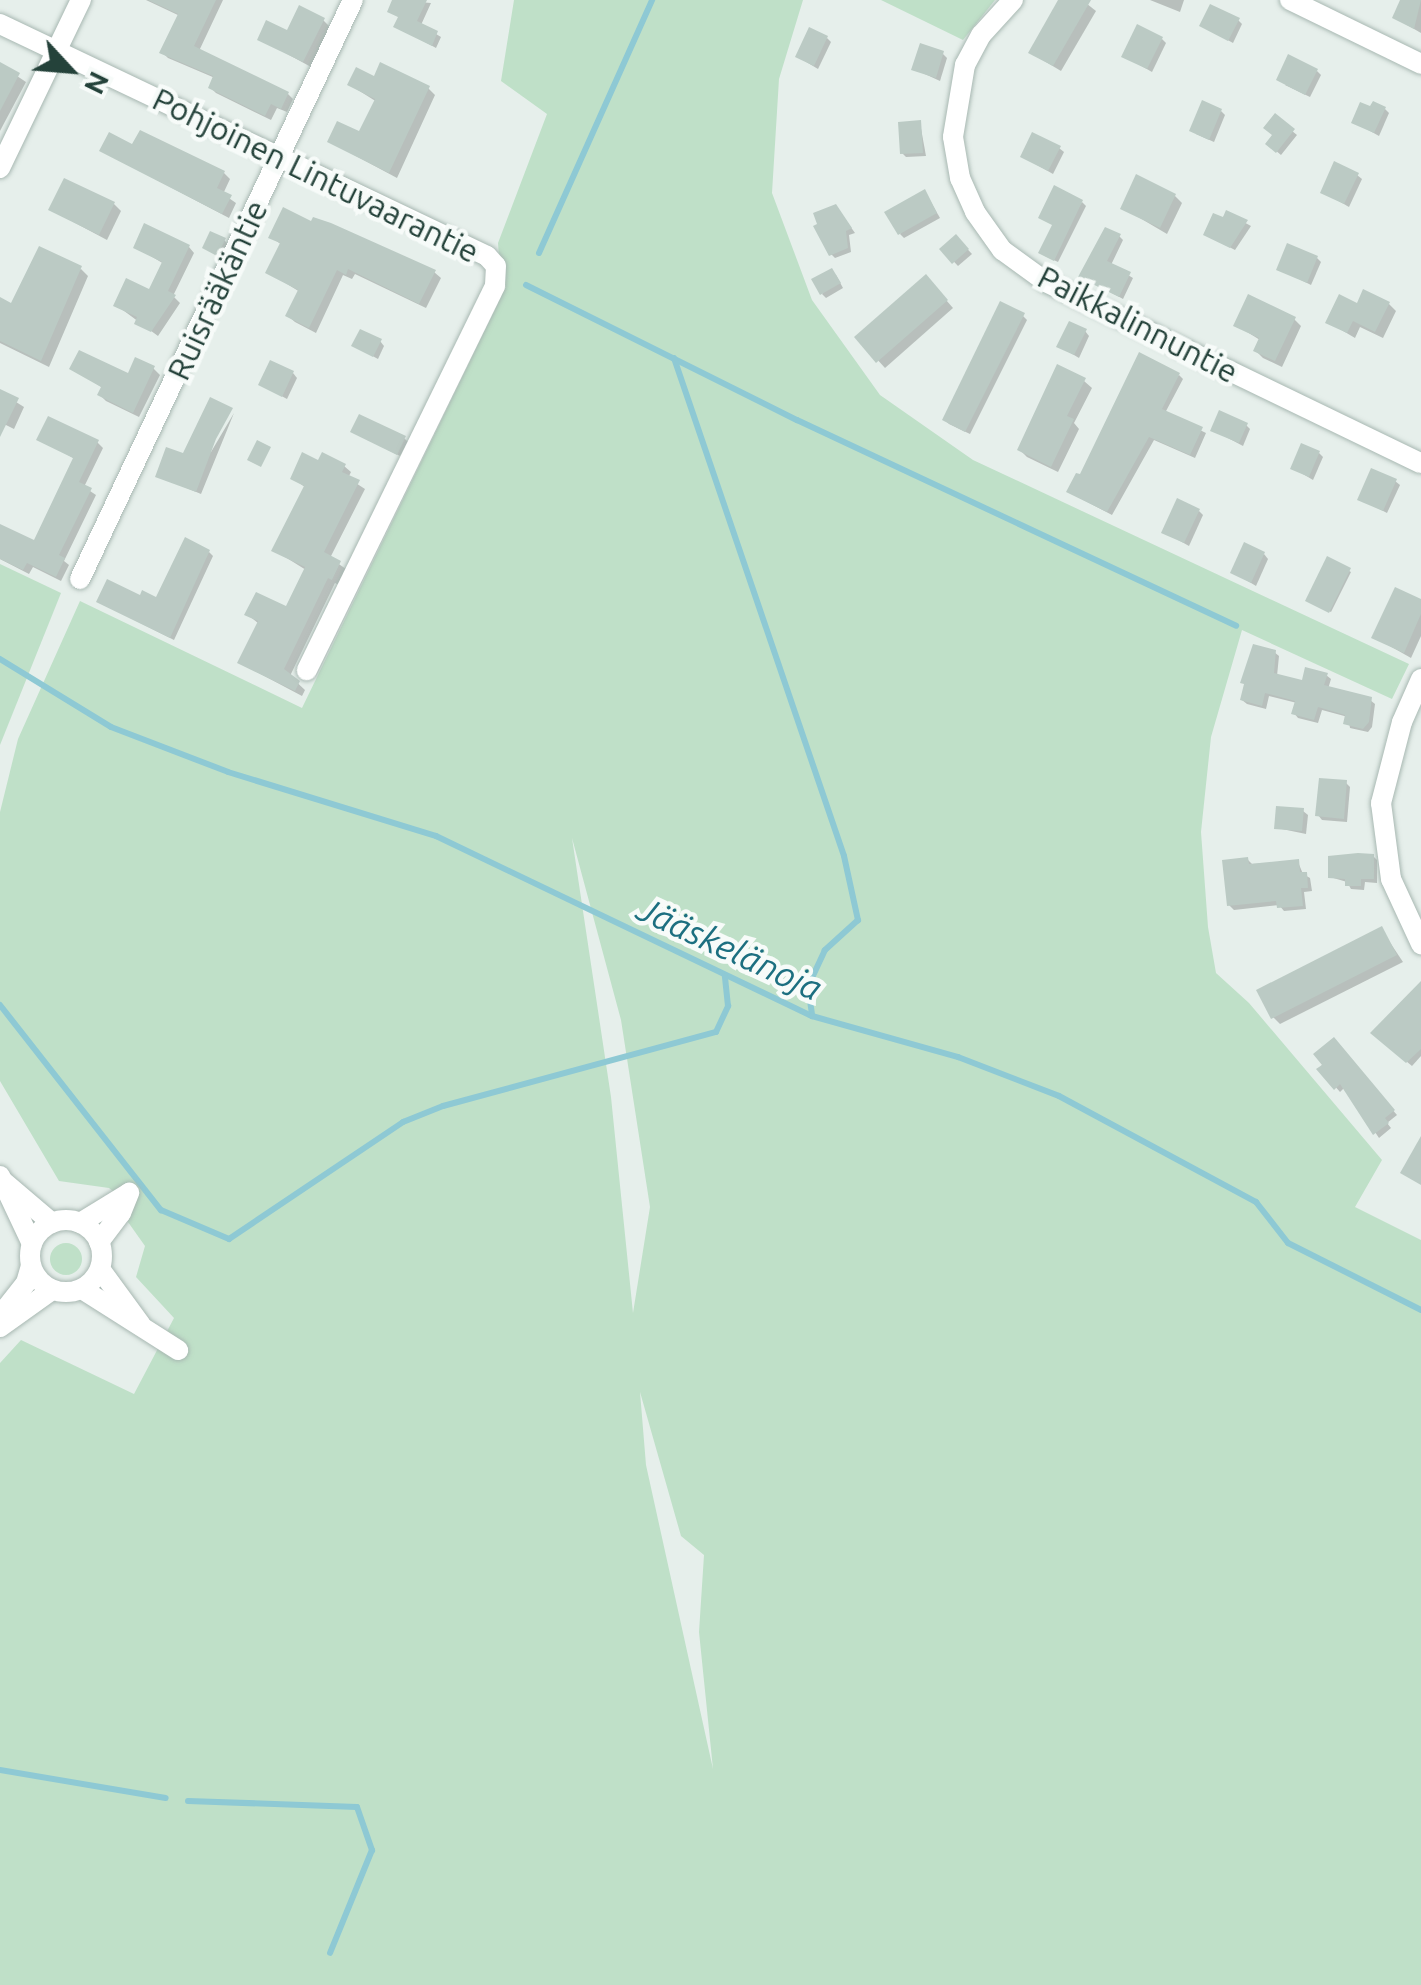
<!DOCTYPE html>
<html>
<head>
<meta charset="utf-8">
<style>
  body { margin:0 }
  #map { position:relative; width:1421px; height:1985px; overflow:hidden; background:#e6efeb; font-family:Ubuntu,sans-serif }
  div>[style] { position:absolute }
  .green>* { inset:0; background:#bfe0c8 }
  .round { border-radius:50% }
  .shadow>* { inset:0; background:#0003 }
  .stream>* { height:6px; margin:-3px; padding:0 3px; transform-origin:3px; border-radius:3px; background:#8ec9d4 }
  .building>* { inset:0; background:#bbcac4 }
  .roads { filter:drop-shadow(0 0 2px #a8b8b2) drop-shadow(0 0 2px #a8b8b2) }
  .minor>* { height:20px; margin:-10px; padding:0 10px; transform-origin:10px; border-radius:10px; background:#fff }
  .minor>.ring { margin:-10px; padding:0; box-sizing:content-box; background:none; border:20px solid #fff; border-radius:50% }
  span { translate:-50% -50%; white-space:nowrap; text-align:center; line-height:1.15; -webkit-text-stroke:9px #f7fbf9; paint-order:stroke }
  .street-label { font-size:32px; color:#24423a }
  .water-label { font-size:35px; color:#1c6f80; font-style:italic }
  .north { position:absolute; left:20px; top:20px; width:100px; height:100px; -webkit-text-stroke:8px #f7fbf9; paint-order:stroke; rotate:116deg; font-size:28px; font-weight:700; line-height:40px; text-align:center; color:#24423a }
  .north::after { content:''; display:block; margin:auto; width:35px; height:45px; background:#24423a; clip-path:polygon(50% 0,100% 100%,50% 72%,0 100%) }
</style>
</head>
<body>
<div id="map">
  <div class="green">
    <i style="clip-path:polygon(evenodd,514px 0,803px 0,779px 79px,772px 193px,812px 300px,880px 395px,973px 460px,1409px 664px,1392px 699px,1242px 630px,1211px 737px,1201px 832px,1208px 927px,1216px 973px,1249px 1003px,1382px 1160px,1355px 1207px,1421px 1240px,1421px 1985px,0 1985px,0 1363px,21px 1340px,134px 1394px,174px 1318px,136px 1277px,145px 1246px,128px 1222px,130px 1204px,109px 1188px,59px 1181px,0 1081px,0 812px,18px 739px,80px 601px,302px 708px,502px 295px,498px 243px,547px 114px,501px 81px,514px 0,572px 838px,621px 1020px,650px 1207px,633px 1313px,611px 1097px,572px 838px,514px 0,640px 1392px,681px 1536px,704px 1555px,699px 1632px,713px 1769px,646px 1465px,640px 1392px)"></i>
    <i style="clip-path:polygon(881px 0,995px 0,963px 40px)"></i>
    <i style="clip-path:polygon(0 564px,61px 593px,0 745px)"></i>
    <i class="round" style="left:50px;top:1243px;width:32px;height:32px"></i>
  </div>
  <div class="shadow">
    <i style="clip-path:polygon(146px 0,223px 0,199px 51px,288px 94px,293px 99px,287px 112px,277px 108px,271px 120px,216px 93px,211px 88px,215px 78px,168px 58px,162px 52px,180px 16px)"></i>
    <i style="clip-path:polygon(395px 0,431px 3px,421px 25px,441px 37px,436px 48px,396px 26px,400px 18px,390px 11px)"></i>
    <i style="clip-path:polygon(1061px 0,1082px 0,1096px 11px,1061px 71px,1031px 53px)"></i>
    <i style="clip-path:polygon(1150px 0,1184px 0,1180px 12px)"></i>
    <i style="clip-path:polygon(1403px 0,1421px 0,1421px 33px,1395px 18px)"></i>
    <i style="clip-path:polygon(323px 20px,330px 27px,311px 67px,260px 39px)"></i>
    <i style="clip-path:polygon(1238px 20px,1242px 24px,1233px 43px,1202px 26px)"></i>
    <i style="clip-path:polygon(827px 38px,831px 42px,818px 69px,798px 57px)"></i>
    <i style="clip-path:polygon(1162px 39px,1166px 43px,1152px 72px,1124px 56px)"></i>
    <i style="clip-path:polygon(943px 54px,947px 58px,940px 81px,914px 69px)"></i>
    <i style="clip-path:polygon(2px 66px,26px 82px,0 131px,0 70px)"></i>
    <i style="clip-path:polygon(1317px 71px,1321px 75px,1310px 97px,1285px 85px)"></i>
    <i style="clip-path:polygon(375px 79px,428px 88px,435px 95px,397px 178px,330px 142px,360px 135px,377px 102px,350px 85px)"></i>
    <i style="clip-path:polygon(1385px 109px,1389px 113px,1379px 136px,1354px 122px)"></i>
    <i style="clip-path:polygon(1221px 111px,1225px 115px,1214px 142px,1196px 134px)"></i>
    <i style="clip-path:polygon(1275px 117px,1297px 135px,1281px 155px,1268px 144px,1275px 135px)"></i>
    <i style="clip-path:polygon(920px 123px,926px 156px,906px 157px,902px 153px)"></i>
    <i style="clip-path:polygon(133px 148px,224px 173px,230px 179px,223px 194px,236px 203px,229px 218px,102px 151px)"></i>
    <i style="clip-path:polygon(1059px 148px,1064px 152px,1053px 174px,1023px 157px)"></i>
    <i style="clip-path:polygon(1357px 175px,1362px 179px,1349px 207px,1323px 192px)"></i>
    <i style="clip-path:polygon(1175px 196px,1182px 203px,1167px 234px,1123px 208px)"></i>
    <i style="clip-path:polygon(928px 197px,940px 218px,904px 238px,900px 234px)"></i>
    <i style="clip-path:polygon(1082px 202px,1086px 206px,1058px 262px,1045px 256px)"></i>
    <i style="clip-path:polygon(114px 204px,121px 211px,107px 240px,51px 210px)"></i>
    <i style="clip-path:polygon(840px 212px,855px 233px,849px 235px,851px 252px,835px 258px,831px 254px)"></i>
    <i style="clip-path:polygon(1227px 213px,1251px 226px,1235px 250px,1206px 235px)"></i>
    <i style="clip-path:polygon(312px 224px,434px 272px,441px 278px,426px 308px,355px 274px,352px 279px,343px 275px,316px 333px,295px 322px,288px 316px,300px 292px,268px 272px,282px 245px,271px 237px)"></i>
    <i style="clip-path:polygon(1119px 236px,1123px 240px,1111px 265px,1133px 278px,1123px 299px,1081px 276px)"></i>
    <i style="clip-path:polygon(956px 237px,972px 254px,958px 266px,942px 249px)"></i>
    <i style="clip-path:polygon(224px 240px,228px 244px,222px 258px,205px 248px)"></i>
    <i style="clip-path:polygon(136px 247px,189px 247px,194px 253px,173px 296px,180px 303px,158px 336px,116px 305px,150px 293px,164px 264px)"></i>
    <i style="clip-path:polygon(1317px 258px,1321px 262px,1311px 285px,1279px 269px)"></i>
    <i style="clip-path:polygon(81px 269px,88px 276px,49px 367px,0 343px,0 307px,13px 306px)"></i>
    <i style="clip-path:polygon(836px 275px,843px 288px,826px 298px,822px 294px)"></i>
    <i style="clip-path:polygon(932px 284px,953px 308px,885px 368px,857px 337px)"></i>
    <i style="clip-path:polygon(1389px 304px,1396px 311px,1383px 338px,1360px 327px,1355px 338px,1328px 322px,1358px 306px)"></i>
    <i style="clip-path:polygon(1023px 316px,1027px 320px,970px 434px,949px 424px,945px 420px)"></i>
    <i style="clip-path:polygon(1294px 319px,1301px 326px,1282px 367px,1263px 358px,1256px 351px,1260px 340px,1236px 325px)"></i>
    <i style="clip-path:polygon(1085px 331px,1089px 336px,1079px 358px,1059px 346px)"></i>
    <i style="clip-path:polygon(380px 341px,384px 346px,378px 359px,354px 346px)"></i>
    <i style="clip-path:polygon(72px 368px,129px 376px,153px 368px,160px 375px,139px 417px,106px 401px,100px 395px,103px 388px)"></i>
    <i style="clip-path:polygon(293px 373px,297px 378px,287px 399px,261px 385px)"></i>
    <i style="clip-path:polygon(1179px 375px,1183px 379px,1165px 413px,1206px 433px,1195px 458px,1154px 440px,1112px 515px,1074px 495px,1081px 478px)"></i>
    <i style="clip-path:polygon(1084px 381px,1092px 388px,1074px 423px,1079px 429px,1058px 472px,1027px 457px,1020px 450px)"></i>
    <i style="clip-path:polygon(0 392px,24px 407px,14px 429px,0 422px)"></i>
    <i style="clip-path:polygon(234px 413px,201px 494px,158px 476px,184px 456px,211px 452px)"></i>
    <i style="clip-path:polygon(1246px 425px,1250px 429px,1243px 446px,1213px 430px)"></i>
    <i style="clip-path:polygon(353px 432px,405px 439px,408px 442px,400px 456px)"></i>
    <i style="clip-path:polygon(40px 439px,97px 442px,103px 448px,84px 487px,96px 495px,64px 561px,69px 565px,61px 581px,33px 567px,29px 574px,0 559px,0 526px,35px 543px,75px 459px)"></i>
    <i style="clip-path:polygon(1319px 453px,1323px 457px,1313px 480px,1293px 468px)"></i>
    <i style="clip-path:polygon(319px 464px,344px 466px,351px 472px,348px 478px,365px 489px,330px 558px,346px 569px,339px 585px,335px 583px,290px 676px,305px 690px,302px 696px,240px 663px,259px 624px,247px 614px,287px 610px,306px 570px,274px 550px,306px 488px,293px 478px)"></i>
    <i style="clip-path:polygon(1395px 481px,1400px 485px,1387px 513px,1360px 499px)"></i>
    <i style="clip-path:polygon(1199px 511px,1203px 515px,1189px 546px,1164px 532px)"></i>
    <i style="clip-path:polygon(209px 552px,213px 556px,174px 640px,99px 602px,157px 600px)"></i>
    <i style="clip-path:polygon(1264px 554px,1268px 559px,1256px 586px,1233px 572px)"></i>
    <i style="clip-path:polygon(1328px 560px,1351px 572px,1331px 612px,1309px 601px)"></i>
    <i style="clip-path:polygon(1421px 602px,1421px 636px,1411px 658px,1374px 637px)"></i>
    <i style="clip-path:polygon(1274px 652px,1279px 656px,1277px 676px,1304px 683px,1326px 675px,1331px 679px,1328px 689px,1370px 700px,1375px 704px,1372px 727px,1368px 732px,1350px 728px,1348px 717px,1322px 710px,1318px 723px,1298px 718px,1294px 713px,1297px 703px,1269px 696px,1266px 709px,1247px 704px,1242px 700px)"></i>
    <i style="clip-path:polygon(1346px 783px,1350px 787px,1347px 822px,1322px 820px,1318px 815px)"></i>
    <i style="clip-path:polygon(1303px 811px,1308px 815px,1306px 834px,1277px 828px)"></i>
    <i style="clip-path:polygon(1373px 856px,1377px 860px,1377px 883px,1365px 882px,1364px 890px,1351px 889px,1347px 882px,1330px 877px)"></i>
    <i style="clip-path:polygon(1248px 860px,1252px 864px,1298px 862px,1303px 874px,1310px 878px,1312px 891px,1304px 892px,1306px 909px,1284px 911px,1279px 905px,1234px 910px,1229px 905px)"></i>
    <i style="clip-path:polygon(1381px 929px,1403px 962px,1280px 1024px,1273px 1017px)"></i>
    <i style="clip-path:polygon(1421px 985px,1421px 1056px,1412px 1066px,1377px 1037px)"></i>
    <i style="clip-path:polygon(1333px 1041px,1397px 1115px,1387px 1123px,1391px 1128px,1379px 1138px,1345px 1087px,1340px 1092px,1320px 1069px)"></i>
  </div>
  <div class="stream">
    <i style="left:539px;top:253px;width:277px;rotate:-65.9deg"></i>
    <i style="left:526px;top:285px;width:303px;rotate:26.5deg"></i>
    <i style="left:797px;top:420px;width:485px;rotate:25.1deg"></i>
    <i style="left:674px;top:358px;width:526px;rotate:71.15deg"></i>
    <i style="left:844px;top:856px;width:66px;rotate:77.7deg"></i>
    <i style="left:858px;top:920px;width:45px;rotate:137.7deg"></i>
    <i style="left:825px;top:950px;width:40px;rotate:115deg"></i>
    <i style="left:808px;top:986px;width:30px;rotate:82deg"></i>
    <i style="left:0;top:659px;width:130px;rotate:31.5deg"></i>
    <i style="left:111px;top:727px;width:125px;rotate:21deg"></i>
    <i style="left:228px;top:772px;width:218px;rotate:17.1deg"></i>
    <i style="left:436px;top:836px;width:417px;rotate:25.6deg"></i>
    <i style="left:812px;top:1016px;width:152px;rotate:15.7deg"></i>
    <i style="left:958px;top:1057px;width:108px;rotate:21.1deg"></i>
    <i style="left:1059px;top:1096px;width:224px;rotate:28.3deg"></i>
    <i style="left:1256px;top:1202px;width:52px;rotate:52deg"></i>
    <i style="left:1288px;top:1243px;width:149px;rotate:26.7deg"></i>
    <i style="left:0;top:1005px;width:261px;rotate:51.9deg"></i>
    <i style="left:161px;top:1210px;width:74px;rotate:23.1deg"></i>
    <i style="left:229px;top:1239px;width:210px;rotate:-33.9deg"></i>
    <i style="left:403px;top:1122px;width:43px;rotate:-21.8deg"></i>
    <i style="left:443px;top:1106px;width:283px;rotate:-15.2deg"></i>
    <i style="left:716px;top:1032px;width:29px;rotate:-65deg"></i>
    <i style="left:728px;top:1006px;width:30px;rotate:-96deg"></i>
    <i style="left:0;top:1770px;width:168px;rotate:9.6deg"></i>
    <i style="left:188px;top:1801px;width:169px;rotate:2deg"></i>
    <i style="left:357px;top:1807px;width:46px;rotate:70.8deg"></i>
    <i style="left:372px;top:1850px;width:111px;rotate:112.2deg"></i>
  </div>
  <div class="building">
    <i style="clip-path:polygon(148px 0,216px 0,194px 46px,289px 92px,281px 109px,271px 104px,265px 116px,208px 88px,213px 76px,159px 53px,178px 14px)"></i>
    <i style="clip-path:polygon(392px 0,427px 0,417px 21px,438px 31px,432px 46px,393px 27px,398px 17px,387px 12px)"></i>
    <i style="clip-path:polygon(1058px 0,1091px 0,1053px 66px,1028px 53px)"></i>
    <i style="clip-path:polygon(1400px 0,1421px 0,1414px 29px,1392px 18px)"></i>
    <i style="clip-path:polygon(1210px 4px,1240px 18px,1228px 41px,1199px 26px)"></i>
    <i style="clip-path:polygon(299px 5px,325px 18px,303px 62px,257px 40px,266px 20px,287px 30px)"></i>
    <i style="clip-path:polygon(1137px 24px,1163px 37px,1147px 69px,1121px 57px)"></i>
    <i style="clip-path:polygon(809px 27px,828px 36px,814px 66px,795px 57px)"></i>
    <i style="clip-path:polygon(920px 43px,944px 51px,936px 78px,911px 70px)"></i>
    <i style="clip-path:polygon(1288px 54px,1318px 69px,1305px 95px,1276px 80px)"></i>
    <i style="clip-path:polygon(0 62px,20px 73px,0 111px)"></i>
    <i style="clip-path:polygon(380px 62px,430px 86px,389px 173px,327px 142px,337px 121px,359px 131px,375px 99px,347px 85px,356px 67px,374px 76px)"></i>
    <i style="clip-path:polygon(1202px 100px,1222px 109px,1209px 140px,1189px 131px)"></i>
    <i style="clip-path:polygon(1373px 101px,1386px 107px,1374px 133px,1351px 123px,1360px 102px,1370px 106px)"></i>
    <i style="clip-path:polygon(1275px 113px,1295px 129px,1276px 153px,1265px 144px,1272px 135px,1263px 128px)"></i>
    <i style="clip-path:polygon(921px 120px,923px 153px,900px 154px,898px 122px)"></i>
    <i style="clip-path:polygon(140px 130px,225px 171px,217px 188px,232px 195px,222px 214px,99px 151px,109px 132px,132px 144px)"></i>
    <i style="clip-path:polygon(1032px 132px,1061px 146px,1048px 171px,1020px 157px)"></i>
    <i style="clip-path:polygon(1334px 161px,1359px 173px,1344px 204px,1320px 193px)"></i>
    <i style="clip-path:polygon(1136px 174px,1176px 194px,1160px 228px,1120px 209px)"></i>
    <i style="clip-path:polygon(64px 178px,115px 202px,99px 235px,48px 210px)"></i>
    <i style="clip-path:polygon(1054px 185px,1083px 200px,1054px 261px,1038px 253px,1052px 225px,1038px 218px)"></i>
    <i style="clip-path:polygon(925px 189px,937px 213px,898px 235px,884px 212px)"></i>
    <i style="clip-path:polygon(836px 204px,852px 228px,846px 231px,848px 248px,829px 256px,813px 226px,817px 224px,813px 213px)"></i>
    <i style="clip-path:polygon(283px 207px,311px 221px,313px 217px,331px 223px,436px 270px,419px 304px,348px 269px,346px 275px,337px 270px,309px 328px,285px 316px,298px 290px,265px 273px,280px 243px,268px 238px)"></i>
    <i style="clip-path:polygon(1226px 210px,1248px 220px,1230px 248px,1203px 235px,1213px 213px,1223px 217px)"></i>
    <i style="clip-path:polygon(144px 223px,190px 245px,168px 291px,176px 295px,151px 332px,134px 324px,137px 317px,113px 306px,126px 278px,149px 289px,162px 262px,133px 248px)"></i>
    <i style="clip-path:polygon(1105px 227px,1121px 234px,1107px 261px,1131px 272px,1119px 297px,1078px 277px)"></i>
    <i style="clip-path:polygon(210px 231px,226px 238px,217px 256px,202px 248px)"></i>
    <i style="clip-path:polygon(956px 234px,969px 249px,952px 264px,939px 249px)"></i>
    <i style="clip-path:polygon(1287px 243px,1318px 256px,1307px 283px,1276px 270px)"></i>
    <i style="clip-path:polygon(39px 246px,82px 266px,41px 361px,0 341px,0 297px,11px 303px)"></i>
    <i style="clip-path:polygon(832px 268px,841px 283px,820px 295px,811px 279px)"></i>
    <i style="clip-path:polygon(926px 274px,948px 300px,876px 363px,854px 337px)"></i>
    <i style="clip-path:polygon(1363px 289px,1390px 302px,1375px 332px,1353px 321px,1347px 333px,1325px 323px,1339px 294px,1357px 303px)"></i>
    <i style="clip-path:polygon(1248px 294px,1296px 317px,1275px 361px,1253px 351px,1259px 338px,1233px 326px)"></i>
    <i style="clip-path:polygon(1000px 301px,1025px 313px,965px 432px,942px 420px)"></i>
    <i style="clip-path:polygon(1069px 321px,1087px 329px,1074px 355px,1056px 347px)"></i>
    <i style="clip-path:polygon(360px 329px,382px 339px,373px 357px,351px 346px)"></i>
    <i style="clip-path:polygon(79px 350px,128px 373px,135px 357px,155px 366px,133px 413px,97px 395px,101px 387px,69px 369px)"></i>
    <i style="clip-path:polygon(1139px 352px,1180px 373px,1162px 409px,1203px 427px,1190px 455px,1149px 437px,1107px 512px,1066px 492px,1076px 473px,1080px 474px)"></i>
    <i style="clip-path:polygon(270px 360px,294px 371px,282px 397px,258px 385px)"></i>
    <i style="clip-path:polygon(1057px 364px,1086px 378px,1067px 416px,1074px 419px,1051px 467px,1017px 450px)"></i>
    <i style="clip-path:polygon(0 389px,19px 398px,0 437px)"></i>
    <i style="clip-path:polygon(210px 397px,233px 408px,216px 439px,196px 492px,155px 477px,166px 447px,183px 453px)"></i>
    <i style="clip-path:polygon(1219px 410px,1248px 423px,1239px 443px,1210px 431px)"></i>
    <i style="clip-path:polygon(359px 414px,406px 436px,397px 455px,350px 432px)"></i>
    <i style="clip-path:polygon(48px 416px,99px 440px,79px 482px,92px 488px,59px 555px,65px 558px,56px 577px,27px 563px,23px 570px,0 559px,0 524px,34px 540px,73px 458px,36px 440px)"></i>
    <i style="clip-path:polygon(257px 440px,271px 447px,261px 467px,247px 460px)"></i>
    <i style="clip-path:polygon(1301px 443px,1320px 451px,1309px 477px,1290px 469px)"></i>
    <i style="clip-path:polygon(302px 452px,318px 460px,322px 452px,346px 464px,342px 472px,360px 480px,324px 552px,341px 561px,332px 580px,328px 578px,284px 669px,300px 681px,295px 691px,237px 663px,258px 621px,244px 615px,256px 592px,286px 606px,305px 567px,271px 551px,304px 486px,290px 479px)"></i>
    <i style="clip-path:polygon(1371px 468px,1397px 479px,1383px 511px,1357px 500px)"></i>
    <i style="clip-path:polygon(1177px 498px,1200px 509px,1184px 543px,1161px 533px)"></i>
    <i style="clip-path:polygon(185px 537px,210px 550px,170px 638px,96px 602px,107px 579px,140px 595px,142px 590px,156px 597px)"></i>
    <i style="clip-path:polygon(1244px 542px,1265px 552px,1251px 583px,1230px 573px)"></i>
    <i style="clip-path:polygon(1327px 556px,1351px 568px,1329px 613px,1305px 601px)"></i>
    <i style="clip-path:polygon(1395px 587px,1421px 599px,1421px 614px,1404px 653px,1371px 638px)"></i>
    <i style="clip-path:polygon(1253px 644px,1276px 650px,1274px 673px,1302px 680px,1305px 667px,1328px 673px,1324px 685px,1372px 697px,1369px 722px,1363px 729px,1343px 724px,1345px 715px,1318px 707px,1314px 720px,1291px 714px,1295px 701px,1265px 693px,1262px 706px,1240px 700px,1244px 684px,1240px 683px)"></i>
    <i style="clip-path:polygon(1319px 778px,1347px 780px,1344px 819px,1315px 816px)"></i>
    <i style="clip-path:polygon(1276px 806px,1304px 808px,1302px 831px,1274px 829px)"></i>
    <i style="clip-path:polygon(1358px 853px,1374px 854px,1374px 879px,1361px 879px,1361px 886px,1345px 886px,1345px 879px,1328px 878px,1328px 856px)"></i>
    <i style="clip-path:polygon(1248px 857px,1249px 864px,1299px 859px,1300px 872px,1307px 872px,1308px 888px,1301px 888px,1303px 906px,1277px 908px,1276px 901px,1227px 906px,1222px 860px)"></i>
    <i style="clip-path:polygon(1382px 926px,1397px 955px,1271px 1019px,1256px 990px)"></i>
    <i style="clip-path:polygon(1421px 981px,1421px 1049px,1406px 1063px,1370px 1033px)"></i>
    <i style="clip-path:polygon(1334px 1037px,1395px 1110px,1385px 1118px,1389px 1123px,1373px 1135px,1340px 1084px,1334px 1090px,1316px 1069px,1322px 1065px,1313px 1054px)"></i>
    <i style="clip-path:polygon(1421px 1136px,1421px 1185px,1400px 1173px)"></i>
  </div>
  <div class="roads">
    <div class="minor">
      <i style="left:1013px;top:0;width:47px;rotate:132.4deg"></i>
      <i style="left:981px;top:35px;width:34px;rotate:118deg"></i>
      <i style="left:965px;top:65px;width:73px;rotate:99.5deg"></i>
      <i style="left:953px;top:137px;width:42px;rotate:80.3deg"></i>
      <i style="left:960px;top:178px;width:37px;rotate:66deg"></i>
      <i style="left:975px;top:212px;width:47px;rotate:54.6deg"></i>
      <i style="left:1002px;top:250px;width:54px;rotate:36deg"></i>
      <i style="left:1046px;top:282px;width:416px;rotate:25.8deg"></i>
      <i style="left:1290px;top:0;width:146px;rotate:26deg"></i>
      <i style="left:0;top:24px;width:539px;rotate:25.47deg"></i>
      <i style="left:487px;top:256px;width:13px;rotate:48deg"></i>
      <i style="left:496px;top:266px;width:20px;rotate:93deg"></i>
      <i style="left:495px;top:286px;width:428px;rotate:116.1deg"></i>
      <i style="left:0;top:168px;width:187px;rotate:-64.3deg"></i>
      <i style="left:80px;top:579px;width:640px;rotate:-64.76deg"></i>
      <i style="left:1421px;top:679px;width:47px;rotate:113.8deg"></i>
      <i style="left:1402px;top:722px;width:84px;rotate:104.5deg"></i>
      <i style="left:1381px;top:803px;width:77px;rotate:82.5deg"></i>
      <i style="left:1391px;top:879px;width:72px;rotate:65.2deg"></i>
      <i style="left:0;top:1176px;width:75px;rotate:64.8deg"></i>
      <i style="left:4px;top:1182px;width:63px;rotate:40.5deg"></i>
      <i class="ring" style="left:30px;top:1220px;width:52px;height:52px"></i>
      <i style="left:80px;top:1223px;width:57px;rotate:-31.5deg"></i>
      <i style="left:99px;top:1242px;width:36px;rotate:-53deg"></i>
      <i style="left:121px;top:1213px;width:22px;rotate:-68deg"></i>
      <i style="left:100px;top:1269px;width:69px;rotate:53.8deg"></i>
      <i style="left:82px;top:1289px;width:114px;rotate:32.4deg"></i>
      <i style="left:0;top:1316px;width:42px;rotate:-51.8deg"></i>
      <i style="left:26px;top:1283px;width:18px;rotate:-74deg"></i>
      <i style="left:0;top:1327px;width:64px;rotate:-35.4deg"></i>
    </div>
  </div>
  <div class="street-label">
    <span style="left:316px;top:175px;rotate:26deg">Pohjoinen Lintuvaarantie</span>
    <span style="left:217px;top:290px;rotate:-65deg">Ruisrääkäntie</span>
    <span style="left:1138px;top:324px;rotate:27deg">Paikkalinnuntie</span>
  </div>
  <div class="water-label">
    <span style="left:730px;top:948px;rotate:25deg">Jääskelänoja</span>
  </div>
  <div class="north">N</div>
</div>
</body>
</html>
